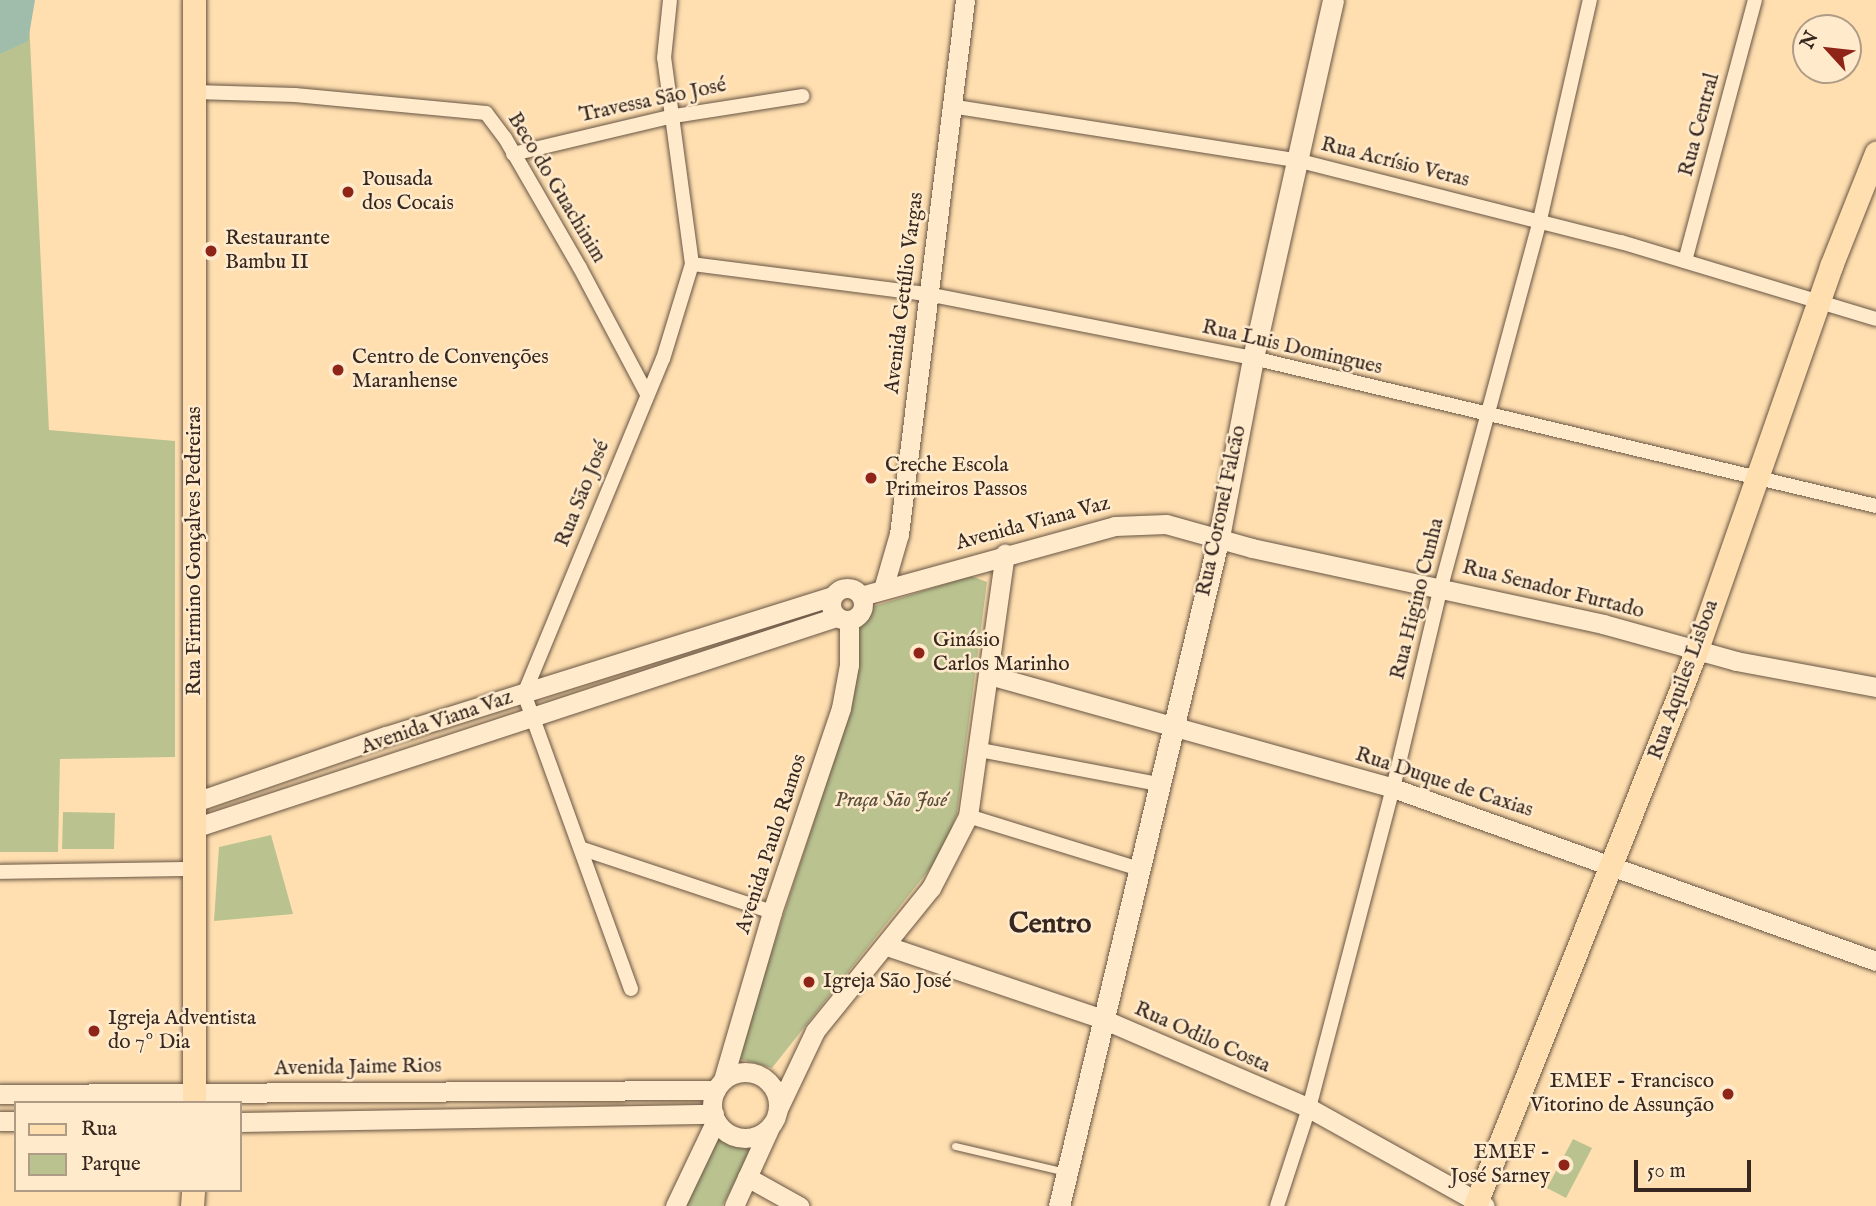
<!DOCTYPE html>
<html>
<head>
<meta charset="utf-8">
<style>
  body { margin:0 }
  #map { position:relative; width:1876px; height:1206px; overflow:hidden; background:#ffdfb0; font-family:"IM FELL English",serif }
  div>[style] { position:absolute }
  .green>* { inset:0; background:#bac390 }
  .water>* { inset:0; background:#a0bdab }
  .roads { filter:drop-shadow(0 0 2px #685544) drop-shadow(0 0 2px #685544) }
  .service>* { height:7px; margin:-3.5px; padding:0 3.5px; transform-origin:3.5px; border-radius:3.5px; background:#ffeacc }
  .minor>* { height:14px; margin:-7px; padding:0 7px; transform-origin:7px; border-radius:7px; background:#ffeacc }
  .tertiary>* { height:19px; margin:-9.5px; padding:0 9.5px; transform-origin:9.5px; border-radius:9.5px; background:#ffeacc }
  .tertiary>.ring { margin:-9.5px; padding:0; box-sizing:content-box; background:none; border:19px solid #ffeacc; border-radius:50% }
  .secondary>* { height:21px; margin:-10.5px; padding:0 10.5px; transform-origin:10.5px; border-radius:10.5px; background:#ffeacc }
  .primary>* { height:23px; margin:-11.5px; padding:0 11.5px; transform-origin:11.5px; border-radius:11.5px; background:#ffdfb0 }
  .dots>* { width:19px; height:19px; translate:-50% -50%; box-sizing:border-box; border:4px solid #ffeacc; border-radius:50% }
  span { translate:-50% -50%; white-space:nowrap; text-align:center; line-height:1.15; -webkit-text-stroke:5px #ffeacc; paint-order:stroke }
  .street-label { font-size:21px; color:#362720 }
  .poi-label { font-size:21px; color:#362720 }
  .left { translate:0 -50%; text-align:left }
  .right { translate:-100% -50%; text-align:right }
  .park-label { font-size:21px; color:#574e3c; font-style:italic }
  .district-label { font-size:28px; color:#362720; font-weight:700 }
  .legend { position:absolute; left:14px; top:1101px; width:228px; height:91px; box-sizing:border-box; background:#ffeacc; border:2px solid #af9c87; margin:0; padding:9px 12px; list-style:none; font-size:21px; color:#362720 }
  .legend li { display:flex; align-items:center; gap:14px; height:35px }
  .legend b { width:35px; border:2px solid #af9c87 }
  .north { position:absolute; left:1792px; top:14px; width:70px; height:70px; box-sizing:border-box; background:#ffeacc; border:2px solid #af9c87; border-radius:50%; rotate:297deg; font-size:19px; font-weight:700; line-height:28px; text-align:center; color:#362720 }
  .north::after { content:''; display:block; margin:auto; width:24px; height:32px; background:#8f2418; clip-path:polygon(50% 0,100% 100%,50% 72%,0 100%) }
  .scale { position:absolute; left:1634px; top:1160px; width:117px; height:32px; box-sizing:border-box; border:4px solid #362720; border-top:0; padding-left:9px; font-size:21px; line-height:24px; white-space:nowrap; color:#362720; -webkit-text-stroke:5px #ffeacc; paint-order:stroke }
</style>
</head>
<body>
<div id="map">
  <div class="green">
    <i style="clip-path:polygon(0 0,28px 0,49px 430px,175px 441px,175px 757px,60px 759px,58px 852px,0 852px)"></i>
    <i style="clip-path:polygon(971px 576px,987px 582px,957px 813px,943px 852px,772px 1068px,737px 1058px,852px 705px,860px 622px,872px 607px)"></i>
    <i style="clip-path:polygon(63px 812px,115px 813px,114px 849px,62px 849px)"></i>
    <i style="clip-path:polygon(271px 835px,293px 914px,214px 921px,219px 847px)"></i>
    <i style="clip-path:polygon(713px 1130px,752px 1149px,722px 1206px,683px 1206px)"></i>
    <i style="clip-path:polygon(1573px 1139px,1592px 1148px,1566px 1198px,1547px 1188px)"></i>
  </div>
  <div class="water">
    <i style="clip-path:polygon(0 0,35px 0,28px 41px,0 54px)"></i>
  </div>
  <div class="roads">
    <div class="service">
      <i style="left:955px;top:1146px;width:114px;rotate:13.2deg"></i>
    </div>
    <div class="minor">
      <i style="left:195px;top:92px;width:100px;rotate:1.7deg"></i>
      <i style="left:295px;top:95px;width:192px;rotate:5.4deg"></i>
      <i style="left:486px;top:113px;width:31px;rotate:53deg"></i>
      <i style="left:505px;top:138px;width:150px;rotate:60deg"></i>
      <i style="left:580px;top:268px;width:143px;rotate:62deg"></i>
      <i style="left:950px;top:106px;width:354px;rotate:8.9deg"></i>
      <i style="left:1300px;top:161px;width:331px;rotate:14.2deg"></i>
      <i style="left:1621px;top:242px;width:266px;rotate:16.8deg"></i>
      <i style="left:513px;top:154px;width:165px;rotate:-13.3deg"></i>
      <i style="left:674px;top:116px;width:130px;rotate:-8.9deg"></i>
      <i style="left:1685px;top:261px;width:270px;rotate:-75deg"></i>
      <i style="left:692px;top:264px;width:237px;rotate:7.3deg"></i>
      <i style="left:927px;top:294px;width:332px;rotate:11.1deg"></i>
      <i style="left:1253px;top:358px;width:640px;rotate:13.36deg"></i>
      <i style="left:980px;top:750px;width:182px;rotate:10.8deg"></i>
      <i style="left:968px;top:816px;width:179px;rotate:17.2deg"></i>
      <i style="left:583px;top:849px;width:199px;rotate:18.4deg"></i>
      <i style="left:0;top:872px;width:194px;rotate:-0.9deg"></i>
      <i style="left:631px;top:989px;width:314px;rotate:-109.9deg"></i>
      <i style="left:524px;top:694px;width:363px;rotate:-67.5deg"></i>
      <i style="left:663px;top:359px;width:99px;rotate:-73deg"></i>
      <i style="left:692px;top:264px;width:208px;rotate:-97.7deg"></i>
      <i style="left:664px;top:58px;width:58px;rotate:-84.1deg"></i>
      <i style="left:1277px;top:1206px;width:103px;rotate:-71.9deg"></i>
      <i style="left:1309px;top:1108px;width:331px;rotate:-75.3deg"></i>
      <i style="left:1393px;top:788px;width:207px;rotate:-76.6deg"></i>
      <i style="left:1441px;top:587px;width:376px;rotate:-74.9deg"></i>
      <i style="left:1539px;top:224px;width:230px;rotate:-77.2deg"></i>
    </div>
    <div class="tertiary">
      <i class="ring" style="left:831px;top:588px;width:13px;height:13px"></i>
      <i style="left:883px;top:589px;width:57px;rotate:-73.8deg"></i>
      <i style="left:899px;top:534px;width:538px;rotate:-82.95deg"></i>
      <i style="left:861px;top:596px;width:263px;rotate:-15.4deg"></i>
      <i style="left:1115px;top:526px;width:51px;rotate:-2.2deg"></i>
      <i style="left:1166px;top:524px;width:89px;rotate:15.6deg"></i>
      <i style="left:1252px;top:548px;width:359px;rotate:12.2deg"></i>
      <i style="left:1603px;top:624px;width:138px;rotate:15.5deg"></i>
      <i style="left:1736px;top:661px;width:142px;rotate:10.5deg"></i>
      <i style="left:989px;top:675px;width:420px;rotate:15.6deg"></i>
      <i style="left:1393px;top:788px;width:513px;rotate:19.71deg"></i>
      <i style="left:195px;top:802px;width:202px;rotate:-19.1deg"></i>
      <i style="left:386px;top:736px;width:467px;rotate:-17.4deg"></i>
      <i style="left:194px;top:828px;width:676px;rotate:-18.19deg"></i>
      <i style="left:887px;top:946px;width:230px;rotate:18.7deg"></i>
      <i style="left:1105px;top:1020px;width:222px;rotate:23.3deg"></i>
      <i style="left:1309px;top:1108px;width:201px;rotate:29.1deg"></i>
      <i class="ring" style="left:712px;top:1072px;width:47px;height:47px"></i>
      <i style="left:723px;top:1080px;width:175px;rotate:-73.7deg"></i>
      <i style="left:772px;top:912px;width:215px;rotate:-71.3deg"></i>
      <i style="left:841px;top:708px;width:44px;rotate:-79.5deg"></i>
      <i style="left:849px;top:665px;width:45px;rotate:-90deg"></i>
      <i style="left:0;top:1094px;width:716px;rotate:-0.32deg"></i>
      <i style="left:778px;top:1109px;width:86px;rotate:-64.6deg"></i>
      <i style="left:815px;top:1031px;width:184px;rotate:-51deg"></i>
      <i style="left:931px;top:888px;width:81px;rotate:-62.8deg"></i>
      <i style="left:968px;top:816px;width:265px;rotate:-82deg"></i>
      <i style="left:0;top:1121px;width:16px"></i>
      <i style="left:240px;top:1122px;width:474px;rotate:-1deg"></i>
      <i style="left:747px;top:1177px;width:60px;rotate:29.1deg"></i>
      <i style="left:675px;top:1206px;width:95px;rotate:-64.5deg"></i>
      <i style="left:734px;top:1206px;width:87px;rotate:-65.5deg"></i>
    </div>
    <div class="secondary">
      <i style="left:1059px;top:1206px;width:688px;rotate:-76.55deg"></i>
      <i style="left:1219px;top:537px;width:182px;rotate:-79.2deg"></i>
      <i style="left:1253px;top:358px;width:367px;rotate:-77.4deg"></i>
    </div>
    <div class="primary">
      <i style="left:194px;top:1103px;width:1103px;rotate:-90deg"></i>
      <i style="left:192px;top:1206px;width:16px;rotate:-86deg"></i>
      <i style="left:1475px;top:1206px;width:600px;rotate:-68.27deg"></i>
      <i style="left:1697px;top:649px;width:406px;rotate:-70.7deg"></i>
      <i style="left:1831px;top:266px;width:122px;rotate:-68.3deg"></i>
    </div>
  </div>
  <div class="dots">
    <i style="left:348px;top:192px;background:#8f2418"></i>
    <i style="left:211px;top:251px;background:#8f2418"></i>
    <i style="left:338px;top:370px;background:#8f2418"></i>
    <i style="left:871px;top:478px;background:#8f2418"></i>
    <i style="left:919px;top:653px;background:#8f2418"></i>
    <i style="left:809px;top:982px;background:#8f2418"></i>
    <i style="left:94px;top:1031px;background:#8f2418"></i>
    <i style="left:1728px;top:1094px;background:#8f2418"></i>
    <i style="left:1564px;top:1165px;background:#8f2418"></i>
  </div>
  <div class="street-label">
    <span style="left:653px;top:101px;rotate:-12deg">Travessa São José</span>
    <span style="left:1700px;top:125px;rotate:-75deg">Rua Central</span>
    <span style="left:1395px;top:163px;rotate:14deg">Rua Acrísio Veras</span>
    <span style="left:556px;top:188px;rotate:59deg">Beco do Guachinim</span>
    <span style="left:905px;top:293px;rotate:-83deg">Avenida Getúlio Vargas</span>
    <span style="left:1292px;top:348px;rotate:13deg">Rua Luis Domingues</span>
    <span style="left:583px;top:494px;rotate:-68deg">Rua São José</span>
    <span style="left:1222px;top:511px;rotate:-78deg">Rua Coronel Falcão</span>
    <span style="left:1033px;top:524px;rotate:-15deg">Avenida Viana Vaz</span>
    <span style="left:195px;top:551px;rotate:-90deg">Rua Firmino Gonçalves Pedreiras</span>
    <span style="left:1553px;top:590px;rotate:14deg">Rua Senador Furtado</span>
    <span style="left:1418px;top:599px;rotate:-76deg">Rua Higino Cunha</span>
    <span style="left:1684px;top:680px;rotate:-70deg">Rua Aquiles Lisboa</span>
    <span style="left:437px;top:723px;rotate:-19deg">Avenida Viana Vaz</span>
    <span style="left:1444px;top:783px;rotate:18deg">Rua Duque de Caxias</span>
    <span style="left:772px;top:844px;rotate:-72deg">Avenida Paulo Ramos</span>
    <span style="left:1202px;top:1038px;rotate:24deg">Rua Odilo Costa</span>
    <span style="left:358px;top:1068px;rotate:-1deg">Avenida Jaime Rios</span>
  </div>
  <div class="poi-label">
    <span class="left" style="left:362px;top:192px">Pousada<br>dos Cocais</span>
    <span class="left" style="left:225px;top:251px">Restaurante<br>Bambu II</span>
    <span class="left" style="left:352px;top:370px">Centro de Convenções<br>Maranhense</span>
    <span class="left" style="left:885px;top:478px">Creche Escola<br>Primeiros Passos</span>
    <span class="left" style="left:933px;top:653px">Ginásio<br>Carlos Marinho</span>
    <span class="left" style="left:823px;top:982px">Igreja São José</span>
    <span class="left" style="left:108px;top:1031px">Igreja Adventista<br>do 7º Dia</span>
    <span class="right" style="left:1714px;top:1094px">EMEF - Francisco<br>Vitorino de Assunção</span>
    <span class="right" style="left:1550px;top:1165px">EMEF -<br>José Sarney</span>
  </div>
  <div class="park-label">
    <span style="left:891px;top:801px">Praça São José</span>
  </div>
  <div class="district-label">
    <span style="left:1050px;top:925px">Centro</span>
  </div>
  <ul class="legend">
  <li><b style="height:9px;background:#ffdfb0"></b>Rua</li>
  <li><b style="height:19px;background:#bac390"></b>Parque</li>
  </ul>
  <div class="north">N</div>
  <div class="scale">50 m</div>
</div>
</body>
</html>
